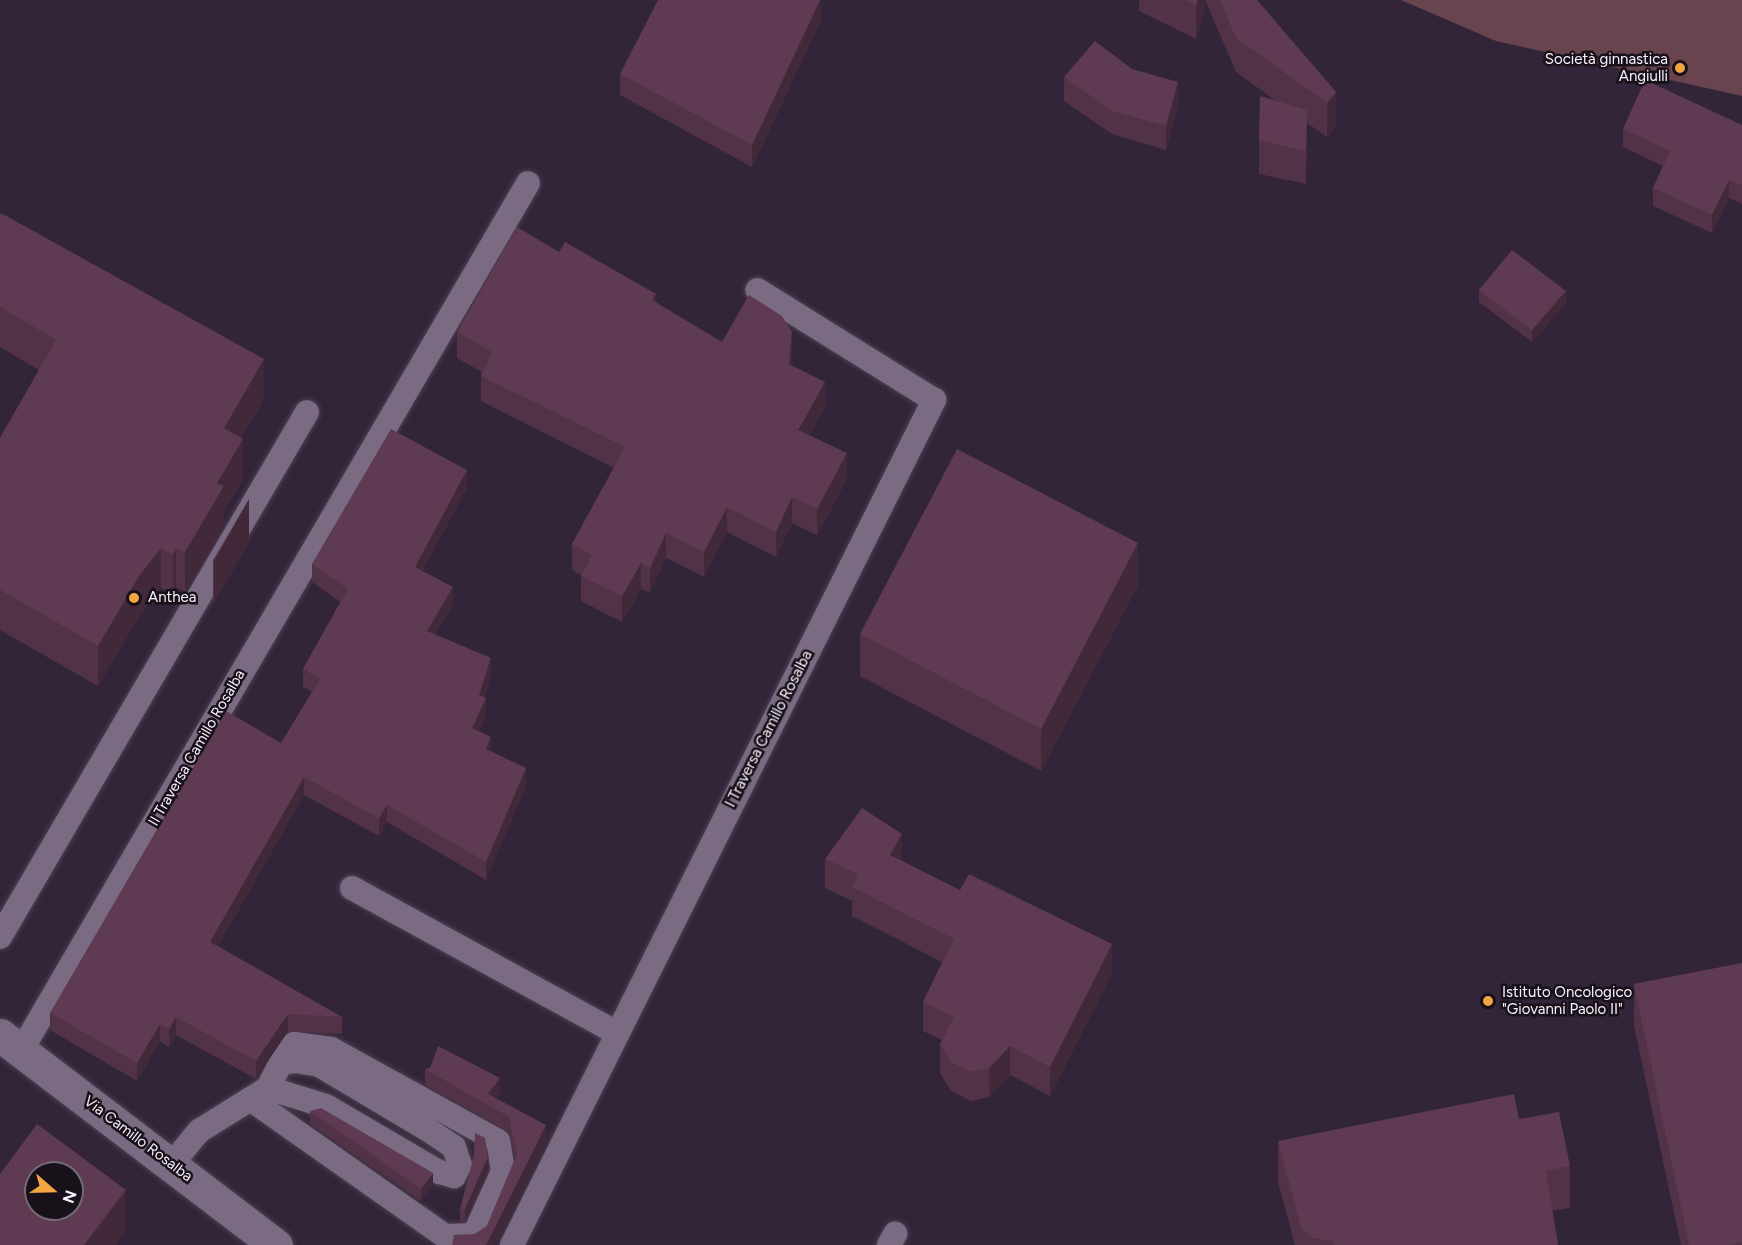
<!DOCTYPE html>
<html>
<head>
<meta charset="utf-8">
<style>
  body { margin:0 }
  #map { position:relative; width:1742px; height:1245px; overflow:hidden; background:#332539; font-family:Figtree,sans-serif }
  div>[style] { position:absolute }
  .green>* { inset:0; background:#67444e }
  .roads { filter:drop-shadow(0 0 2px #4c4051) drop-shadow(0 0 2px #4c4051) }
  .lane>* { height:24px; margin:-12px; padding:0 12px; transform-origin:12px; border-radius:12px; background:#7b6b82 }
  .secondary>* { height:33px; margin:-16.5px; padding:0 16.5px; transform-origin:16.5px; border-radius:16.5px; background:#7b6b82 }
  .wall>* { inset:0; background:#513247 }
  .shaded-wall>* { inset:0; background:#42293a }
  .building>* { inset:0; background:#5e3a53 }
  .dots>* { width:16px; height:16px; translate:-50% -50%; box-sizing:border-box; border:3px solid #18111a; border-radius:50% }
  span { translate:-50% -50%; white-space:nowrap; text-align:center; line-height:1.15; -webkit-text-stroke:5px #18111a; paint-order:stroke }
  .poi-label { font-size:15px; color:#faf1fe }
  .right { translate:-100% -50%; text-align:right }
  .left { translate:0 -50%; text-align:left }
  .street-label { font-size:15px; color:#faf1fe }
  .north { position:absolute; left:24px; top:1161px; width:60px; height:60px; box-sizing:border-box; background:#18111a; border:2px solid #726b75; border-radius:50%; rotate:110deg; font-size:16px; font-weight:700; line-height:24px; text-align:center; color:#faf1fe }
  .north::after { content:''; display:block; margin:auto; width:21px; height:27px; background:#f3a542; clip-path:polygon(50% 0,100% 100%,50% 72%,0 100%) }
</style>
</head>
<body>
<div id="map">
  <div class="green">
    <i style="clip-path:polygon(1401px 0,1742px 0,1742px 96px,1496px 41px)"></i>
  </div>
  <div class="roads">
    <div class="lane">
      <i style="left:352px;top:888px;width:302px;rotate:28.7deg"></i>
      <i style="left:0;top:937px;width:608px;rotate:-59.68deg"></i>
      <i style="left:21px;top:1051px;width:1005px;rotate:-59.71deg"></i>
      <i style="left:250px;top:1099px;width:238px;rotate:35.1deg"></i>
      <i style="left:445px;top:1236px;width:29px;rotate:-2deg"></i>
      <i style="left:474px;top:1235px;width:70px;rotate:-65.6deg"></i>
      <i style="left:503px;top:1171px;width:30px;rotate:-99deg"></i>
      <i style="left:498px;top:1141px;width:191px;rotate:-151.1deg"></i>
      <i style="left:331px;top:1049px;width:37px;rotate:-172deg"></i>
      <i style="left:294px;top:1044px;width:23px;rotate:124deg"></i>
      <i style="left:172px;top:1164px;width:43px;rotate:-50.7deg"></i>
      <i style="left:199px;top:1131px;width:81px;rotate:-31.9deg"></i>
      <i style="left:268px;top:1088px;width:28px;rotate:-63deg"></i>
      <i style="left:281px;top:1063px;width:14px;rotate:-8deg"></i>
      <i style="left:295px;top:1061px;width:24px;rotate:9deg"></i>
      <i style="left:319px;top:1065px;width:126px;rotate:30.7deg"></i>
      <i style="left:427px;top:1129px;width:32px;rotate:34deg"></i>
      <i style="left:454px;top:1147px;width:19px;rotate:72deg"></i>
      <i style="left:460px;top:1165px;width:13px;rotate:119deg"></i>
      <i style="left:454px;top:1176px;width:16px;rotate:-165deg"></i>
      <i style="left:439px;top:1172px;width:131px;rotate:-149.7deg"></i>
      <i style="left:326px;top:1106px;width:61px;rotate:-162.8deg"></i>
      <i style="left:512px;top:1245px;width:945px;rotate:-63.46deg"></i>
      <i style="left:934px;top:400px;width:208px;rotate:-148.1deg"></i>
      <i style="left:889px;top:1245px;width:13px;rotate:-61deg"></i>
    </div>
    <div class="secondary">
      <i style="left:0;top:1035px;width:347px;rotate:37.3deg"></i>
    </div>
  </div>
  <div class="wall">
    <i style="clip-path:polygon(821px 0,821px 20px,752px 167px,620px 95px,620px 74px)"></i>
    <i style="clip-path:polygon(1139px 0,1257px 0,1336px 92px,1336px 126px,1327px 137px,1307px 123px,1306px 184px,1259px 174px,1259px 140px,1276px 101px,1236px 72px,1206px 2px,1196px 39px,1139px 11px)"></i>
    <i style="clip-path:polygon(1064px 77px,1178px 106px,1166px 150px,1112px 134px,1064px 101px)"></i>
    <i style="clip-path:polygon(1742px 125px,1742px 204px,1729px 198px,1712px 233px,1653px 206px,1653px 188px,1663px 166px,1623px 147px,1623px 129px)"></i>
    <i style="clip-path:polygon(0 215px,264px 399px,241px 438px,243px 479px,224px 512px,224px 526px,185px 592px,176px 588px,173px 595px,161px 588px,139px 616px,98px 686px,0 630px,0 438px,39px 370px,0 347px)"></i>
    <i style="clip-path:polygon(559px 252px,656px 303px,722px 342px,792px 357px,791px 365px,825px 407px,809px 436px,847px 479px,817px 535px,792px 523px,776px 557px,727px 532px,704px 577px,666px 558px,650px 593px,641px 589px,622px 622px,581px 601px,581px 575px,572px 570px,572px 544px,614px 468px,481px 401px,481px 376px,482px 372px,457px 358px,457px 332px)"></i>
    <i style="clip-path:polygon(1479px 290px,1566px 303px,1532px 342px,1479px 302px)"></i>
    <i style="clip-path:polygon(467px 488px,422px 571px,453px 604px,435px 635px,491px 676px,484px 697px,486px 716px,479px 731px,491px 752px,526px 786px,486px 880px,387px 822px,379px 836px,304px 795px,218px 946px,342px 1017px,342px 1034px,288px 1031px,256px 1079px,176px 1035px,169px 1047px,160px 1041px,137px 1081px,50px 1030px,50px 1013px,281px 743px,312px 692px,303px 687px,303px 669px,340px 602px,312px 582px,312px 564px)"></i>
    <i style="clip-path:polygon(249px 541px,214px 602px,213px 602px,213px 560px)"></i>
    <i style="clip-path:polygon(1138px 585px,1041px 771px,860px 676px,860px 634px)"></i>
    <i style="clip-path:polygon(825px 859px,902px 861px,1112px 973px,1050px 1096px,1010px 1075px,989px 1097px,971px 1101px,951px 1091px,940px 1073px,940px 1044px,942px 1040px,923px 1031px,923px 1002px,942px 962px,852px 916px,852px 901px,825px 888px)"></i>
    <i style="clip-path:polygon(1742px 963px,1742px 1245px,1681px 1245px,1634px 1026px,1634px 984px)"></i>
    <i style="clip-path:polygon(425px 1069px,500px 1094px,496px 1098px,546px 1140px,494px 1245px,452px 1245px,475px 1234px,487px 1226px,515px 1159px,509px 1132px,425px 1085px)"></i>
    <i style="clip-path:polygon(310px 1111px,433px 1185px,421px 1201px,310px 1124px)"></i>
    <i style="clip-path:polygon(1519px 1119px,1570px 1166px,1570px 1208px,1552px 1211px,1558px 1245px,1295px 1245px,1278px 1182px,1278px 1141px)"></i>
    <i style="clip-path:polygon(488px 1169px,465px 1221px,460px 1221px,460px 1209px)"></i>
  </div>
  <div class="shaded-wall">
    <i style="clip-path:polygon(820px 0,821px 0,821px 20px,752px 167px,752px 145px)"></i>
    <i style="clip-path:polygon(1198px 0,1206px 0,1206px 2px,1196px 39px,1196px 5px)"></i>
    <i style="clip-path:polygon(1178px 82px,1178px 106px,1166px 150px,1166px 126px)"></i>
    <i style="clip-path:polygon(1336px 92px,1336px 126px,1327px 137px,1327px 103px)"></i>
    <i style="clip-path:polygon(1307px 110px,1307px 143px,1306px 184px,1306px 151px)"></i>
    <i style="clip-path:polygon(1729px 180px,1729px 198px,1712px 233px,1712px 215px)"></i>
    <i style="clip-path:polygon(1566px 291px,1566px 303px,1532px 342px,1532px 330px)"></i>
    <i style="clip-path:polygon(656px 294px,656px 319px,652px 300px)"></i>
    <i style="clip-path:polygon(792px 332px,792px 357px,789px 389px,789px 364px)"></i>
    <i style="clip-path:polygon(264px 359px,264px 399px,224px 468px,224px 428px)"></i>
    <i style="clip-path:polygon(825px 382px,825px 407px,798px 456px,798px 430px)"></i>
    <i style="clip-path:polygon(243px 439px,243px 479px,224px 512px,224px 526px,185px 592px,185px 552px,217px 483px)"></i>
    <i style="clip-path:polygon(847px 453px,847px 479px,817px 535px,817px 509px)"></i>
    <i style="clip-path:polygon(467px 470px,467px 488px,415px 584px,415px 567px)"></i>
    <i style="clip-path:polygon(792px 497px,792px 523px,776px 557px,776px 532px)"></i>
    <i style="clip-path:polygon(249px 499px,249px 541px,214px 602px,214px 560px)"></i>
    <i style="clip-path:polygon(727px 507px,727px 532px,704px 577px,704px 552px)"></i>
    <i style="clip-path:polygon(666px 533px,666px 558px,650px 593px,650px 568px)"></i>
    <i style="clip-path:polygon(1138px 543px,1138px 585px,1041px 771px,1041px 729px)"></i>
    <i style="clip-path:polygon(161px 548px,161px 588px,139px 616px,98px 686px,98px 646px,139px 576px)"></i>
    <i style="clip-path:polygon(176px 548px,176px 588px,173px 595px,173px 555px)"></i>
    <i style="clip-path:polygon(641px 563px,641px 589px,622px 622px,622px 596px)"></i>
    <i style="clip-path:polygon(453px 587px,453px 604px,427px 649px,427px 631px)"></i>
    <i style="clip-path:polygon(491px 658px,491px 676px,479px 712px,479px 695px)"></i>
    <i style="clip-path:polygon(486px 698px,486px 716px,472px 745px,472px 728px)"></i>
    <i style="clip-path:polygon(491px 737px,491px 754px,486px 749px)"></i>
    <i style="clip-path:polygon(526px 768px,526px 786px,486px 880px,486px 862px)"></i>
    <i style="clip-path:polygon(304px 777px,304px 795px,210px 960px,210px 942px)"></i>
    <i style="clip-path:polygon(387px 805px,387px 822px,379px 836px,379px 818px)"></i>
    <i style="clip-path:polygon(902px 834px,902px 864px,890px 855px)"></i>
    <i style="clip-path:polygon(1112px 944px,1112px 973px,1050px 1096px,1050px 1067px)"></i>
    <i style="clip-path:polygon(288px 1014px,288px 1031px,256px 1079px,256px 1061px)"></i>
    <i style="clip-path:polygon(176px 1017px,176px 1035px,169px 1047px,169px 1029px)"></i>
    <i style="clip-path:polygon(160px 1024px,160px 1041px,137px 1081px,137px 1063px)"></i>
    <i style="clip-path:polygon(1010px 1046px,1010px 1075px,989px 1097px,989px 1068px)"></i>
    <i style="clip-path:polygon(500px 1078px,500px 1094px,490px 1106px,488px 1094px)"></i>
    <i style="clip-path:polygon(546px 1125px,546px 1140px,494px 1245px,486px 1245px)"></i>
    <i style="clip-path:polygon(488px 1157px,488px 1169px,465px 1221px,465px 1209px)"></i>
    <i style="clip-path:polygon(433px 1173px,433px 1185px,421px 1201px,421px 1189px)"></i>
    <i style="clip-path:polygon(126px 1190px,126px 1232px,116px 1245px,84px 1245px)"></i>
  </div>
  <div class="building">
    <i style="clip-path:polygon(658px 0,820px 0,752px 145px,620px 74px)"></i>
    <i style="clip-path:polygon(1186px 0,1198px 0,1196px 5px)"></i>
    <i style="clip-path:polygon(1220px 0,1257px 0,1336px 92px,1327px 103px,1236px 38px)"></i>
    <i style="clip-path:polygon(1095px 41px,1132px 69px,1178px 82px,1166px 126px,1112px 111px,1064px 77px)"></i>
    <i style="clip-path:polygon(1645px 80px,1742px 125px,1742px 185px,1729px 180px,1712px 215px,1653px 188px,1670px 151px,1623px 129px)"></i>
    <i style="clip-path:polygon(1260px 96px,1307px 110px,1306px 151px,1259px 140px)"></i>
    <i style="clip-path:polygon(1px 213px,264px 359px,224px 428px,243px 439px,217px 483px,224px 486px,185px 552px,176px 548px,173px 555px,161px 548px,139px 576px,98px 646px,0 590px,0 438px,56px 340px,0 307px,0 215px)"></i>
    <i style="clip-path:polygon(517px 227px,559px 252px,565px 242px,656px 294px,652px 300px,722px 342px,749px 295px,782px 316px,792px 332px,789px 364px,825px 382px,798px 430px,847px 453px,817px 509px,792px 497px,776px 532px,727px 507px,704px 552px,666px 533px,650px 568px,641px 563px,622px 596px,581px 576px,592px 555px,572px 544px,625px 447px,481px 376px,492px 352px,457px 332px)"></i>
    <i style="clip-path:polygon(1512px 250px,1566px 291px,1532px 330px,1479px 290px)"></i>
    <i style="clip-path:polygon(391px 429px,467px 470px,415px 567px,453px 587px,427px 631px,491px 658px,479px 695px,486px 698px,472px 728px,491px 737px,486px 749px,526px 768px,486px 862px,387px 805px,379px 818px,304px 777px,210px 942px,342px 1017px,288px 1014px,256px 1061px,176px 1017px,169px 1029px,160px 1024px,137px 1063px,50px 1013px,226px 711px,281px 743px,320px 679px,303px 669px,348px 589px,312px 564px)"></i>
    <i style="clip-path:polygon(957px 449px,1138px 543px,1041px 729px,860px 634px)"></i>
    <i style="clip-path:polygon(249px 499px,214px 560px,213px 560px)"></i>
    <i style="clip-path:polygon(862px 808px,902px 834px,890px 855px,960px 890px,969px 874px,1112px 944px,1050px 1067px,1010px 1046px,989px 1068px,971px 1072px,951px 1062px,940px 1044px,954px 1017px,923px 1002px,954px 939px,852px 887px,858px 874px,825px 859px)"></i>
    <i style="clip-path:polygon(1742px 963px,1742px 1242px,1729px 1245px,1689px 1245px,1634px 984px)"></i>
    <i style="clip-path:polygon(438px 1046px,500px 1078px,488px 1094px,546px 1125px,486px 1245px,452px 1245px,454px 1235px,475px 1234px,487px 1226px,517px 1154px,509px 1117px,425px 1069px,430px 1068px)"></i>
    <i style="clip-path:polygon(1514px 1094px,1519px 1119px,1559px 1112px,1570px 1166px,1546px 1171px,1558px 1245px,1334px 1245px,1333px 1241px,1313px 1238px,1301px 1228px,1278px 1141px)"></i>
    <i style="clip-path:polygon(321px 1108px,433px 1173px,421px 1189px,310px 1111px)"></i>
    <i style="clip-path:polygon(evenodd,37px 1124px,126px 1190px,84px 1245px,0 1245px,0 1174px,37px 1124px,36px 1173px,72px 1173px,72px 1209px,36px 1209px,36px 1173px)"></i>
    <i style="clip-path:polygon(475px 1133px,485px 1138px,488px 1157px,465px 1209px,460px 1209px,474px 1155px)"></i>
  </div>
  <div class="dots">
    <i style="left:1680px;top:68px;background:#f3a542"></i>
    <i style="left:134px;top:598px;background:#f3a542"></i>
    <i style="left:1488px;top:1001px;background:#f3a542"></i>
  </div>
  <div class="poi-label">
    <span class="right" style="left:1668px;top:68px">Società ginnastica<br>Angiulli</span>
    <span class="left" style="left:148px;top:598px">Anthea</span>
    <span class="left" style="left:1502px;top:1001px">Istituto Oncologico<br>"Giovanni Paolo II"</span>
  </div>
  <div class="street-label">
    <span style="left:769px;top:729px;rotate:-63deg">I Traversa Camillo Rosalba</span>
    <span style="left:197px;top:748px;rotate:-60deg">II Traversa Camillo Rosalba</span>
    <span style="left:138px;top:1139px;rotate:37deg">Via Camillo Rosalba</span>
  </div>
  <div class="north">N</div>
</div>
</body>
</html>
